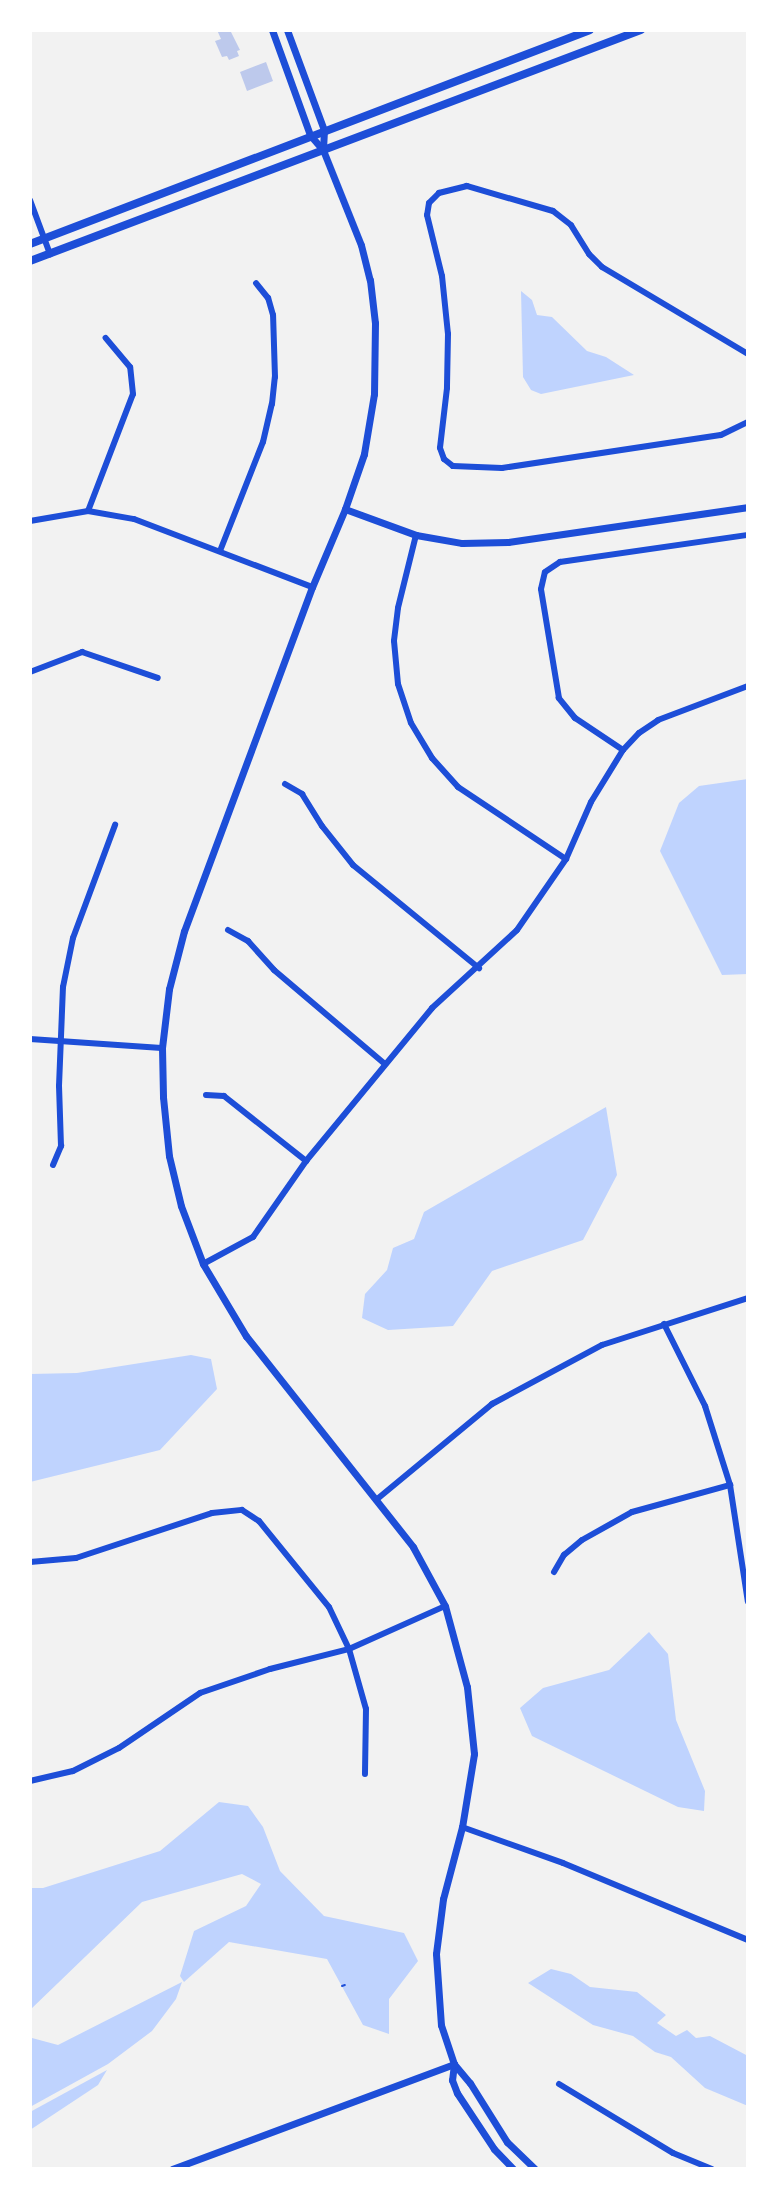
<!DOCTYPE html>
<html>
<head>
<meta charset="utf-8">
<style>
  body { margin:0 }
  #map { position:relative; width:778px; height:2199px; overflow:hidden; background:#f2f2f2; font-family:"Times New Roman",serif }
  div>[style] { position:absolute }
  .water>* { inset:0; background:#bfd3fe }
  .building>* { inset:0; background:#bdc9ec }
  .path>* { height:2px; margin:-1px; padding:0 1px; transform-origin:1px; border-radius:1px; background:#1d4ed8 }
  .minor>* { height:6px; margin:-3px; padding:0 3px; transform-origin:3px; border-radius:3px; background:#1d4ed8 }
  .tertiary>* { height:7px; margin:-3.5px; padding:0 3.5px; transform-origin:3.5px; border-radius:3.5px; background:#1d4ed8 }
  .secondary>* { height:8px; margin:-4px; padding:0 4px; transform-origin:4px; border-radius:4px; background:#1d4ed8 }
  span { translate:-50% -50%; white-space:nowrap; text-align:center; line-height:1.15; -webkit-text-stroke:8px #fff; paint-order:stroke }
  .frame { position:absolute; inset:0; border:32px solid #fff; pointer-events:none }
</style>
</head>
<body>
<div id="map">
  <div class="water">
    <i style="clip-path:polygon(521px 291px,532px 300px,537px 315px,552px 317px,587px 351px,606px 357px,634px 375px,541px 394px,531px 390px,523px 377px)"></i>
    <i style="clip-path:polygon(748px 779px,748px 974px,722px 975px,660px 851px,679px 803px,699px 786px)"></i>
    <i style="clip-path:polygon(606px 1107px,617px 1175px,583px 1240px,492px 1271px,453px 1326px,388px 1330px,362px 1318px,365px 1294px,387px 1270px,393px 1248px,414px 1239px,424px 1212px)"></i>
    <i style="clip-path:polygon(191px 1355px,211px 1359px,217px 1389px,160px 1450px,30px 1482px,30px 1374px,77px 1373px)"></i>
    <i style="clip-path:polygon(649px 1632px,668px 1654px,676px 1720px,705px 1791px,704px 1811px,678px 1807px,532px 1736px,520px 1708px,543px 1688px,609px 1670px)"></i>
    <i style="clip-path:polygon(219px 1802px,248px 1806px,263px 1827px,280px 1871px,324px 1916px,404px 1933px,418px 1961px,389px 1999px,389px 2034px,363px 2025px,327px 1959px,229px 1942px,184px 1982px,180px 1976px,194px 1931px,246px 1906px,261px 1884px,242px 1874px,142px 1902px,30px 2010px,30px 1888px,43px 1888px,160px 1851px)"></i>
    <i style="clip-path:polygon(551px 1969px,571px 1974px,590px 1987px,637px 1992px,666px 2015px,657px 2023px,676px 2036px,687px 2030px,696px 2038px,710px 2036px,748px 2056px,748px 2106px,705px 2088px,671px 2057px,655px 2052px,633px 2036px,593px 2025px,528px 1983px)"></i>
    <i style="clip-path:polygon(182px 1982px,176px 1999px,152px 2031px,108px 2064px,30px 2107px,30px 2012px,32px 2038px,58px 2045px)"></i>
    <i style="clip-path:polygon(107px 2070px,98px 2085px,30px 2130px,30px 2112px)"></i>
  </div>
  <div class="building">
    <i style="clip-path:polygon(217px 30px,230px 30px,240px 50px,237px 51px,239px 56px,229px 60px,227px 56px,222px 57px,215px 41px,221px 39px)"></i>
    <i style="clip-path:polygon(266px 62px,273px 81px,247px 91px,240px 72px)"></i>
  </div>
  <div class="path">
    <i style="left:342px;top:1986px;width:3px;rotate:-18deg"></i>
  </div>
  <div class="minor">
    <i style="left:30px;top:200px;width:58px;rotate:69.7deg"></i>
    <i style="left:748px;top:354px;width:170px;rotate:-149.2deg"></i>
    <i style="left:602px;top:267px;width:18px;rotate:-135deg"></i>
    <i style="left:589px;top:254px;width:34px;rotate:-122deg"></i>
    <i style="left:571px;top:225px;width:23px;rotate:-142deg"></i>
    <i style="left:553px;top:211px;width:90px;rotate:-163.8deg"></i>
    <i style="left:467px;top:186px;width:29px;rotate:166deg"></i>
    <i style="left:439px;top:193px;width:14px;rotate:135deg"></i>
    <i style="left:429px;top:203px;width:12px;rotate:99deg"></i>
    <i style="left:427px;top:215px;width:63px;rotate:76.2deg"></i>
    <i style="left:442px;top:276px;width:58px;rotate:84.1deg"></i>
    <i style="left:448px;top:334px;width:54px;rotate:91.1deg"></i>
    <i style="left:447px;top:388px;width:60px;rotate:96.7deg"></i>
    <i style="left:440px;top:448px;width:12px;rotate:70deg"></i>
    <i style="left:444px;top:459px;width:11px;rotate:38deg"></i>
    <i style="left:453px;top:466px;width:49px;rotate:2.3deg"></i>
    <i style="left:502px;top:468px;width:221px;rotate:-8.6deg"></i>
    <i style="left:721px;top:435px;width:30px;rotate:-26deg"></i>
    <i style="left:88px;top:511px;width:125px;rotate:-69deg"></i>
    <i style="left:133px;top:394px;width:27px;rotate:-96deg"></i>
    <i style="left:130px;top:367px;width:38px;rotate:-130deg"></i>
    <i style="left:30px;top:521px;width:59px;rotate:-9.8deg"></i>
    <i style="left:88px;top:511px;width:47px;rotate:9.9deg"></i>
    <i style="left:134px;top:519px;width:191px;rotate:20.9deg"></i>
    <i style="left:416px;top:535px;width:75px;rotate:103.9deg"></i>
    <i style="left:398px;top:608px;width:33px;rotate:97deg"></i>
    <i style="left:394px;top:641px;width:43px;rotate:84.7deg"></i>
    <i style="left:398px;top:684px;width:41px;rotate:71.6deg"></i>
    <i style="left:411px;top:723px;width:41px;rotate:59deg"></i>
    <i style="left:432px;top:758px;width:39px;rotate:48deg"></i>
    <i style="left:458px;top:787px;width:130px;rotate:33.7deg"></i>
    <i style="left:220px;top:551px;width:117px;rotate:-68.5deg"></i>
    <i style="left:263px;top:442px;width:39px;rotate:-77deg"></i>
    <i style="left:272px;top:404px;width:27px;rotate:-84deg"></i>
    <i style="left:275px;top:377px;width:62px;rotate:-91.8deg"></i>
    <i style="left:273px;top:315px;width:18px;rotate:-106deg"></i>
    <i style="left:268px;top:298px;width:19px;rotate:-129deg"></i>
    <i style="left:30px;top:672px;width:56px;rotate:-21deg"></i>
    <i style="left:82px;top:652px;width:80px;rotate:18.9deg"></i>
    <i style="left:623px;top:750px;width:58px;rotate:-146.3deg"></i>
    <i style="left:575px;top:718px;width:26px;rotate:-129deg"></i>
    <i style="left:559px;top:698px;width:110px;rotate:-99.4deg"></i>
    <i style="left:541px;top:589px;width:17px;rotate:-77deg"></i>
    <i style="left:545px;top:572px;width:18px;rotate:-34deg"></i>
    <i style="left:560px;top:562px;width:190px;rotate:-8.2deg"></i>
    <i style="left:285px;top:784px;width:20px;rotate:30deg"></i>
    <i style="left:302px;top:794px;width:38px;rotate:58deg"></i>
    <i style="left:322px;top:826px;width:50px;rotate:51.5deg"></i>
    <i style="left:353px;top:865px;width:163px;rotate:39.3deg"></i>
    <i style="left:228px;top:930px;width:23px;rotate:29deg"></i>
    <i style="left:248px;top:941px;width:39px;rotate:48deg"></i>
    <i style="left:274px;top:970px;width:145px;rotate:40.3deg"></i>
    <i style="left:30px;top:1039px;width:132px;rotate:3.9deg"></i>
    <i style="left:206px;top:1095px;width:18px;rotate:3deg"></i>
    <i style="left:224px;top:1096px;width:105px;rotate:38.4deg"></i>
    <i style="left:53px;top:1165px;width:21px;rotate:-67deg"></i>
    <i style="left:61px;top:1146px;width:60px;rotate:-91.9deg"></i>
    <i style="left:59px;top:1086px;width:99px;rotate:-87.7deg"></i>
    <i style="left:63px;top:987px;width:50px;rotate:-78.5deg"></i>
    <i style="left:73px;top:938px;width:121px;rotate:-69.6deg"></i>
    <i style="left:203px;top:1264px;width:57px;rotate:-28.4deg"></i>
    <i style="left:253px;top:1237px;width:93px;rotate:-55.1deg"></i>
    <i style="left:306px;top:1161px;width:198px;rotate:-50.5deg"></i>
    <i style="left:432px;top:1008px;width:115px;rotate:-42.5deg"></i>
    <i style="left:517px;top:930px;width:86px;rotate:-55.4deg"></i>
    <i style="left:566px;top:859px;width:62px;rotate:-66.3deg"></i>
    <i style="left:591px;top:802px;width:61px;rotate:-58.4deg"></i>
    <i style="left:623px;top:750px;width:23px;rotate:-47deg"></i>
    <i style="left:639px;top:733px;width:23px;rotate:-34deg"></i>
    <i style="left:658px;top:720px;width:96px;rotate:-20.7deg"></i>
    <i style="left:664px;top:1324px;width:92px;rotate:63.4deg"></i>
    <i style="left:705px;top:1406px;width:83px;rotate:72.4deg"></i>
    <i style="left:730px;top:1485px;width:118px;rotate:81.3deg"></i>
    <i style="left:376px;top:1500px;width:151px;rotate:-39.6deg"></i>
    <i style="left:492px;top:1404px;width:125px;rotate:-28.2deg"></i>
    <i style="left:602px;top:1345px;width:153px;rotate:-17.8deg"></i>
    <i style="left:30px;top:1562px;width:46px;rotate:-5deg"></i>
    <i style="left:76px;top:1558px;width:143px;rotate:-18.3deg"></i>
    <i style="left:212px;top:1513px;width:30px;rotate:-6deg"></i>
    <i style="left:242px;top:1510px;width:20px;rotate:33deg"></i>
    <i style="left:259px;top:1521px;width:111px;rotate:50.9deg"></i>
    <i style="left:329px;top:1607px;width:47px;rotate:64.5deg"></i>
    <i style="left:349px;top:1649px;width:62px;rotate:74.2deg"></i>
    <i style="left:366px;top:1709px;width:65px;rotate:90.9deg"></i>
    <i style="left:554px;top:1572px;width:20px;rotate:-60deg"></i>
    <i style="left:564px;top:1555px;width:23px;rotate:-40deg"></i>
    <i style="left:582px;top:1540px;width:57px;rotate:-29.2deg"></i>
    <i style="left:632px;top:1512px;width:102px;rotate:-15.4deg"></i>
    <i style="left:30px;top:1781px;width:44px;rotate:-13.1deg"></i>
    <i style="left:73px;top:1771px;width:51px;rotate:-26.6deg"></i>
    <i style="left:119px;top:1748px;width:98px;rotate:-34.2deg"></i>
    <i style="left:200px;top:1693px;width:74px;rotate:-18.9deg"></i>
    <i style="left:270px;top:1669px;width:81px;rotate:-14.2deg"></i>
    <i style="left:349px;top:1649px;width:105px;rotate:-24.1deg"></i>
    <i style="left:462px;top:1827px;width:107px;rotate:19.6deg"></i>
    <i style="left:563px;top:1863px;width:200px;rotate:22.6deg"></i>
    <i style="left:559px;top:2084px;width:133px;rotate:31.2deg"></i>
    <i style="left:673px;top:2153px;width:42px;rotate:22.3deg"></i>
  </div>
  <div class="tertiary">
    <i style="left:272px;top:30px;width:112px;rotate:70.1deg"></i>
    <i style="left:310px;top:135px;width:20px;rotate:49deg"></i>
    <i style="left:323px;top:150px;width:102px;rotate:68.2deg"></i>
    <i style="left:361px;top:245px;width:36px;rotate:76deg"></i>
    <i style="left:370px;top:280px;width:43px;rotate:83.4deg"></i>
    <i style="left:375px;top:323px;width:71px;rotate:90.8deg"></i>
    <i style="left:374px;top:394px;width:61px;rotate:99.5deg"></i>
    <i style="left:364px;top:454px;width:58px;rotate:109.1deg"></i>
    <i style="left:345px;top:509px;width:85px;rotate:112.9deg"></i>
    <i style="left:312px;top:587px;width:367px;rotate:110.4deg"></i>
    <i style="left:184px;top:931px;width:60px;rotate:104.5deg"></i>
    <i style="left:169px;top:989px;width:59px;rotate:96.8deg"></i>
    <i style="left:162px;top:1048px;width:49px;rotate:88.8deg"></i>
    <i style="left:163px;top:1097px;width:59px;rotate:84.2deg"></i>
    <i style="left:169px;top:1156px;width:51px;rotate:76.5deg"></i>
    <i style="left:181px;top:1206px;width:62px;rotate:69.2deg"></i>
    <i style="left:203px;top:1264px;width:84px;rotate:59.2deg"></i>
    <i style="left:246px;top:1336px;width:269px;rotate:51.6deg"></i>
    <i style="left:413px;top:1547px;width:67px;rotate:61.5deg"></i>
    <i style="left:445px;top:1606px;width:84px;rotate:74.8deg"></i>
    <i style="left:467px;top:1687px;width:67px;rotate:84deg"></i>
    <i style="left:474px;top:1754px;width:74px;rotate:99.3deg"></i>
    <i style="left:462px;top:1827px;width:74px;rotate:104.8deg"></i>
    <i style="left:443px;top:1899px;width:55px;rotate:97.3deg"></i>
    <i style="left:436px;top:1954px;width:71px;rotate:86deg"></i>
    <i style="left:441px;top:2025px;width:41px;rotate:71.6deg"></i>
    <i style="left:454px;top:2064px;width:25px;rotate:50deg"></i>
    <i style="left:470px;top:2083px;width:70px;rotate:57.9deg"></i>
    <i style="left:507px;top:2142px;width:39px;rotate:44deg"></i>
    <i style="left:287px;top:30px;width:107px;rotate:69.7deg"></i>
    <i style="left:324px;top:130px;width:20px;rotate:93deg"></i>
    <i style="left:345px;top:509px;width:76px;rotate:20.1deg"></i>
    <i style="left:416px;top:535px;width:47px;rotate:9.9deg"></i>
    <i style="left:462px;top:543px;width:46px;rotate:-1.2deg"></i>
    <i style="left:508px;top:542px;width:243px;rotate:-8.3deg"></i>
    <i style="left:454px;top:2064px;width:16px;rotate:97deg"></i>
    <i style="left:452px;top:2080px;width:14px;rotate:69deg"></i>
    <i style="left:457px;top:2093px;width:67px;rotate:56.5deg"></i>
    <i style="left:494px;top:2149px;width:28px;rotate:46deg"></i>
    <i style="left:172px;top:2169px;width:301px;rotate:-20.4deg"></i>
  </div>
  <div class="secondary">
    <i style="left:30px;top:244px;width:599px;rotate:-20.91deg"></i>
    <i style="left:30px;top:261px;width:653px;rotate:-20.71deg"></i>
  </div>
  <div class="frame"></div>
</div>
</body>
</html>
